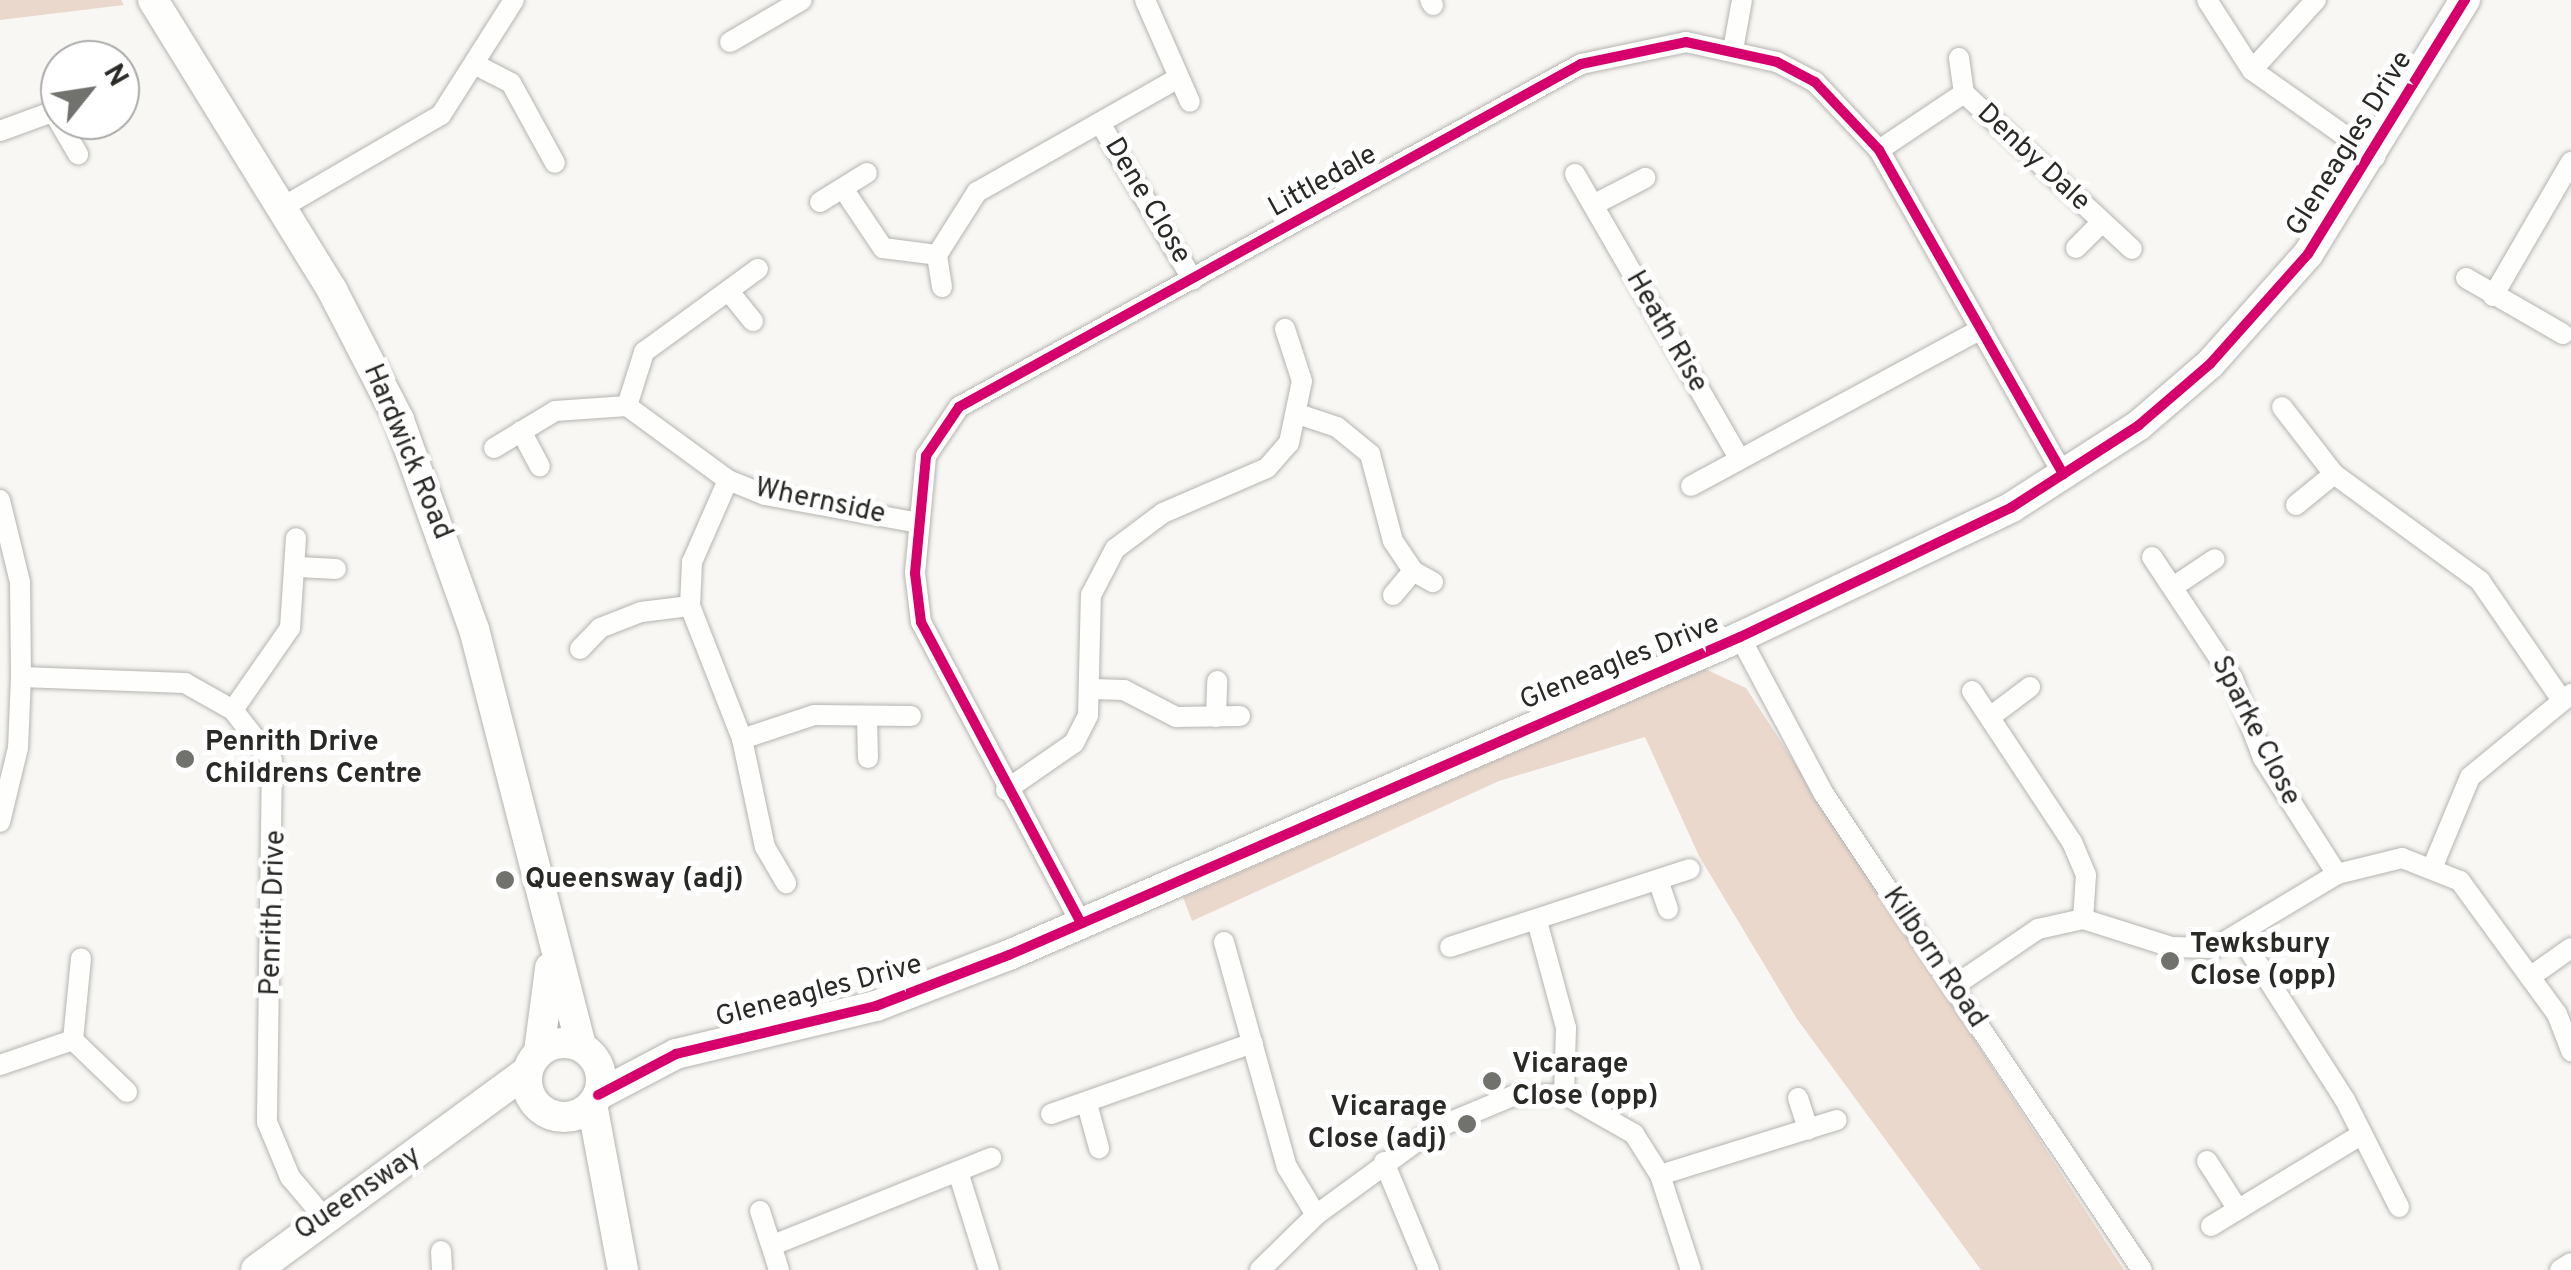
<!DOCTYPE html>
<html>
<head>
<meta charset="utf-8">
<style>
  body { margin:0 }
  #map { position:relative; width:2571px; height:1270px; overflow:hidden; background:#f8f7f3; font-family:Overpass,sans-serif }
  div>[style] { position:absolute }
  .green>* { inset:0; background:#ebd8cd }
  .roads { filter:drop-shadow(0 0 2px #b5b4b1) drop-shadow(0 0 2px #b5b4b1) }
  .street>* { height:20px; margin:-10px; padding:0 10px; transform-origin:10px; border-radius:10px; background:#fefefd }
  .secondary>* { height:30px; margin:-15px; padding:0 15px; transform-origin:15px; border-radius:15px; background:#fefefd }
  .secondary>.ring { margin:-15px; padding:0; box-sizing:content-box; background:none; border:30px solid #fefefd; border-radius:50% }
  .cycleway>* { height:10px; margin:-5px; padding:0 5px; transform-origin:5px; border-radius:5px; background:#d6006c }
  .dots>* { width:28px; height:28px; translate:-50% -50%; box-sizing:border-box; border:5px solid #fff; border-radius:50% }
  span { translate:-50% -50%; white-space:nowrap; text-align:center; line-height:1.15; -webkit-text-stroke:10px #fff; paint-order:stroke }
  .street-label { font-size:28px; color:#292926 }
  .poi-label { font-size:28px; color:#292926; font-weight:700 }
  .left { translate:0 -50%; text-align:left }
  .right { translate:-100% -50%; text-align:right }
  .north { position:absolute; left:40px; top:40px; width:100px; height:100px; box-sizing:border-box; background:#fff; border:2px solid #a9a9a8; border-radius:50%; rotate:60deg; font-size:28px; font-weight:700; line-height:40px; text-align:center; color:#292926 }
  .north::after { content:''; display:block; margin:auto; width:35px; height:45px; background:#71716e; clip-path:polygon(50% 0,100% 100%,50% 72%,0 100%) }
</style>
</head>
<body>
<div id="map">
  <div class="green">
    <i style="clip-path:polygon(0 0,121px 0,124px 5px,0 20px)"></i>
    <i style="clip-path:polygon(1705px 669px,1746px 688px,2124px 1270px,1981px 1270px,1797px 1019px,1699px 856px,1645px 737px,1499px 781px,1192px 921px,1183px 897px)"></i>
  </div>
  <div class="roads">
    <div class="street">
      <i style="left:1145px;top:0;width:111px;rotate:66.2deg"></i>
      <i style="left:1430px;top:0;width:6px;rotate:59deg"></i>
      <i style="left:2207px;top:0;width:83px;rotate:57.3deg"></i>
      <i style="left:2252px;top:70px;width:151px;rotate:35.3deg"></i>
      <i style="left:730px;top:42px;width:83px;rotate:-30.3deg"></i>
      <i style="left:1733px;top:50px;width:51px;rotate:-79.8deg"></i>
      <i style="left:1959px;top:58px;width:35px;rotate:82deg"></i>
      <i style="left:1964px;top:93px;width:229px;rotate:42.9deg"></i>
      <i style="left:478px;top:66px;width:37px;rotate:27deg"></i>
      <i style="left:511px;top:83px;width:91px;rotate:61.2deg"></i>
      <i style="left:2252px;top:70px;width:95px;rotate:-47.6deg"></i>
      <i style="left:54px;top:113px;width:48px;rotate:59.7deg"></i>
      <i style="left:1100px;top:123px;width:182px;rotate:59.4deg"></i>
      <i style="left:0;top:131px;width:64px;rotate:-20.1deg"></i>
      <i style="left:1879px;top:150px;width:102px;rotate:-33.8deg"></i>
      <i style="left:1575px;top:174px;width:328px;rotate:60deg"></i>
      <i style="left:844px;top:190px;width:70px;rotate:56.1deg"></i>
      <i style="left:883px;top:248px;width:54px;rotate:7.4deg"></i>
      <i style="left:820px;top:202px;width:55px;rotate:-31.7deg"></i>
      <i style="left:1593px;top:205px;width:59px;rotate:-27.4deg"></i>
      <i style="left:281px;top:208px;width:185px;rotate:-30.2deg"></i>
      <i style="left:441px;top:115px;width:136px;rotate:-57.6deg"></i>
      <i style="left:2076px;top:248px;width:37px;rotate:-45deg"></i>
      <i style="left:2466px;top:278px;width:112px;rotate:30deg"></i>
      <i style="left:942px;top:287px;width:32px;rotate:-99deg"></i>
      <i style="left:937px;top:255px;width:75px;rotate:-57.6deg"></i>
      <i style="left:977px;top:192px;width:230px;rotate:-29.5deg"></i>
      <i style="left:731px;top:294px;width:35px;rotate:51deg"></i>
      <i style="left:2493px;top:296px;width:155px;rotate:-59.8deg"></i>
      <i style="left:627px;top:406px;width:57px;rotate:-72.5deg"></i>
      <i style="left:644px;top:352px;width:141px;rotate:-36.1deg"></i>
      <i style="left:2282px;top:407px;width:85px;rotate:52.2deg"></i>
      <i style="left:2334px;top:474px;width:181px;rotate:36.2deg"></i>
      <i style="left:2480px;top:581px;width:143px;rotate:55.5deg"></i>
      <i style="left:1298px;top:414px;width:41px;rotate:18.4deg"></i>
      <i style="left:1337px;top:427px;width:43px;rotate:39.3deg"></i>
      <i style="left:1370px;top:454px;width:90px;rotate:75.2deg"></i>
      <i style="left:1393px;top:541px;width:36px;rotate:56deg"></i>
      <i style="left:1413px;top:571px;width:23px;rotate:29deg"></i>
      <i style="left:521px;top:431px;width:40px;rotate:62deg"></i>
      <i style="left:494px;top:448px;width:71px;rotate:-31.2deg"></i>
      <i style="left:555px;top:411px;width:72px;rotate:-4deg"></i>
      <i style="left:627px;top:406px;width:125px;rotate:36.2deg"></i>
      <i style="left:728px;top:480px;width:40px;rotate:22deg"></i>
      <i style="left:765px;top:495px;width:157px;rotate:10.3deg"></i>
      <i style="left:728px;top:480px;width:90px;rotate:113.7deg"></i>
      <i style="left:692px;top:562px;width:44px;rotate:92.6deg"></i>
      <i style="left:690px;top:606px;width:143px;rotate:68.6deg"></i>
      <i style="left:742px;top:739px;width:110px;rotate:78deg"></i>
      <i style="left:765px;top:847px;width:42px;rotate:59.7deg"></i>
      <i style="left:1691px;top:486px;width:330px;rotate:-28.4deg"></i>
      <i style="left:0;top:500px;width:84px;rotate:76.3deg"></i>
      <i style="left:20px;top:582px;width:95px;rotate:89.4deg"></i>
      <i style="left:21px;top:677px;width:71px;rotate:92.4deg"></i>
      <i style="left:18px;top:748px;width:76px;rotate:103.7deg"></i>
      <i style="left:2296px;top:505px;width:49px;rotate:-39.2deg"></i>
      <i style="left:2152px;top:557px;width:146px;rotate:56.4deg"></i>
      <i style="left:2233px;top:679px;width:85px;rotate:69.2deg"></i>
      <i style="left:2263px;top:758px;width:138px;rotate:57.5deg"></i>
      <i style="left:299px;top:567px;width:37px;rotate:3deg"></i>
      <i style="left:2173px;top:587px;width:50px;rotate:-33.7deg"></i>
      <i style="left:1393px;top:595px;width:31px;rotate:-50deg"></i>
      <i style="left:1740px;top:637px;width:178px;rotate:61.9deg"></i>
      <i style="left:1824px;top:794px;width:572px;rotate:56.25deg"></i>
      <i style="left:580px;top:649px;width:29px;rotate:-46deg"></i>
      <i style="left:600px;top:628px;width:44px;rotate:-21.3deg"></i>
      <i style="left:641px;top:612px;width:49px;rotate:-7deg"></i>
      <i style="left:21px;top:677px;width:164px;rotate:2.1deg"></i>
      <i style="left:185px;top:683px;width:55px;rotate:29.4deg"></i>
      <i style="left:233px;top:710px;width:63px;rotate:52deg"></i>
      <i style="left:272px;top:760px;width:362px;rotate:90.8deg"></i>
      <i style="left:267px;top:1122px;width:60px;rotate:67.3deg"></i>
      <i style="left:290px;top:1177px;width:50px;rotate:49.9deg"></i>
      <i style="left:1093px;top:689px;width:31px;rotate:2deg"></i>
      <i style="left:1124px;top:690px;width:59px;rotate:27.4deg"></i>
      <i style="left:1176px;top:717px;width:64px;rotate:-0.9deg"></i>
      <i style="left:1972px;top:691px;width:181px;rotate:56.5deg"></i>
      <i style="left:2072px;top:842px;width:36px;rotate:67deg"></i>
      <i style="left:2086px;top:875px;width:44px;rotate:93.9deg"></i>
      <i style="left:233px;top:710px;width:100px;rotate:-55.2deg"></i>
      <i style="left:290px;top:628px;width:90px;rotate:-86.2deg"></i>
      <i style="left:867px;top:717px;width:41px;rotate:88.6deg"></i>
      <i style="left:1216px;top:717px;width:36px;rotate:-88deg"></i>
      <i style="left:1990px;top:717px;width:50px;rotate:-36.9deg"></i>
      <i style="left:742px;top:739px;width:76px;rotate:-18.4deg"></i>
      <i style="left:814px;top:715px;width:97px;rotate:0.6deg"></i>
      <i style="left:1006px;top:790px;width:83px;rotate:-34.7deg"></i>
      <i style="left:1074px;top:743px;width:31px;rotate:-63deg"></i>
      <i style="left:1088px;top:715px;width:120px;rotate:-88.6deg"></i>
      <i style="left:1091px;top:595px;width:52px;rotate:-62.4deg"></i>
      <i style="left:1115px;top:549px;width:60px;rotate:-36.9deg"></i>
      <i style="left:1163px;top:513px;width:113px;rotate:-23.4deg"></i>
      <i style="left:1267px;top:468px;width:33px;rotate:-49deg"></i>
      <i style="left:1289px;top:443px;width:63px;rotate:-78.2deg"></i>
      <i style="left:1302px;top:381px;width:55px;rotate:-108.1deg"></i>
      <i style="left:2433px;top:866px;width:96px;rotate:-67.4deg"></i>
      <i style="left:2470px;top:777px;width:131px;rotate:-39.4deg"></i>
      <i style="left:1658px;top:880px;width:31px;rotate:71deg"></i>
      <i style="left:1537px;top:921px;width:111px;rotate:74.8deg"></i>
      <i style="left:1566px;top:1028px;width:66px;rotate:91.7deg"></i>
      <i style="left:1081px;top:923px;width:341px;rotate:-118deg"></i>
      <i style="left:921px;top:622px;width:49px;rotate:-97deg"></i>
      <i style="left:915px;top:573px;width:118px;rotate:-84.6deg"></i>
      <i style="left:926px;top:456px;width:59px;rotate:-56deg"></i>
      <i style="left:959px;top:407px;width:710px;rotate:-28.87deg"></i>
      <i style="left:1581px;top:64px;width:107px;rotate:-11.8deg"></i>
      <i style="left:1686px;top:42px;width:93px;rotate:12.4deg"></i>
      <i style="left:1777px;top:62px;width:43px;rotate:27.8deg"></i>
      <i style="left:1815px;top:82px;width:93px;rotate:46.7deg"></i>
      <i style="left:1879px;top:150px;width:373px;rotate:60.4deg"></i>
      <i style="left:2242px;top:939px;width:191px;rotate:57.4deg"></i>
      <i style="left:2345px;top:1100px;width:120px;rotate:63.2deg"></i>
      <i style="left:1224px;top:942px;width:234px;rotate:74.4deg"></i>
      <i style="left:1287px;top:1167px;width:56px;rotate:58.9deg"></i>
      <i style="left:1450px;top:947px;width:252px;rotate:-18deg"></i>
      <i style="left:2530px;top:977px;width:50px;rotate:-35.3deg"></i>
      <i style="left:1954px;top:986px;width:102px;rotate:-34.2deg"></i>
      <i style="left:2038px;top:929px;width:46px;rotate:-12.5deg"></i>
      <i style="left:2083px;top:919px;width:93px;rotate:17.5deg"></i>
      <i style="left:2172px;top:947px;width:42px;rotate:1.4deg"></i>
      <i style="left:2214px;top:948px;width:144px;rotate:-31deg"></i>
      <i style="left:2337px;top:874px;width:67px;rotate:-13.8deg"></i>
      <i style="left:2402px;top:858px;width:62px;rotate:21.6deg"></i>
      <i style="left:2460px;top:881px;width:165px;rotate:53.9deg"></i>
      <i style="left:2557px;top:1014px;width:40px;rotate:69deg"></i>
      <i style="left:73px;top:1040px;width:75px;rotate:43.9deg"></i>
      <i style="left:0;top:1065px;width:77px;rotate:-18.9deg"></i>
      <i style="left:73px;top:1040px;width:82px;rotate:-84.4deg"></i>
      <i style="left:1798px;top:1098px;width:33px;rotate:72deg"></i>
      <i style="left:1087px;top:1104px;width:46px;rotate:74.7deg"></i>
      <i style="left:1051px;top:1114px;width:214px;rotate:-19.4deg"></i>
      <i style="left:2207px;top:1161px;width:56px;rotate:57.4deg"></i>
      <i style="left:1384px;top:1162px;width:117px;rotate:67.4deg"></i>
      <i style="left:959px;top:1175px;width:100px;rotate:72.5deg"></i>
      <i style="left:1660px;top:1175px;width:185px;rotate:-17.3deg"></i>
      <i style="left:760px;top:1211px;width:62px;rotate:72.1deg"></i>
      <i style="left:2211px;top:1226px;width:173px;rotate:-31.3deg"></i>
      <i style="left:773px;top:1245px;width:235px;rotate:-21.8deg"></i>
      <i style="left:441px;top:1251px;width:19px;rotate:87deg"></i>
      <i style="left:1260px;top:1270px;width:78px;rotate:-44.5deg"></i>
      <i style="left:1316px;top:1215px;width:146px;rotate:-36.1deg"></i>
      <i style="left:1434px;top:1129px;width:86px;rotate:-22.7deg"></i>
      <i style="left:1513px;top:1096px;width:51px;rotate:-2.2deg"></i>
      <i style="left:1564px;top:1094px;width:81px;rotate:29.7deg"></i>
      <i style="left:1634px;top:1134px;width:49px;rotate:57.6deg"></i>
      <i style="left:1660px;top:1175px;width:100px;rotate:71.9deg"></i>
      <i style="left:2560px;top:1270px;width:13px;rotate:-32deg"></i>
    </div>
    <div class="secondary">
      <i style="left:153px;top:0;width:341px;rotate:58.3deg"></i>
      <i style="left:332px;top:290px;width:146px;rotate:62.7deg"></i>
      <i style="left:399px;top:420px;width:222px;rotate:70.3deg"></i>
      <i style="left:474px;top:629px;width:431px;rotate:75.6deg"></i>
      <i class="ring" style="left:527px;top:1043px;width:44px;height:44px"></i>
      <i style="left:539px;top:1052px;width:85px;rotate:-82.5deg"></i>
      <i style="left:598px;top:1095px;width:88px;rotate:-27.7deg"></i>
      <i style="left:676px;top:1054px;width:206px;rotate:-13.5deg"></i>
      <i style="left:876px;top:1006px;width:142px;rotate:-21deg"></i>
      <i style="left:1009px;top:955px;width:797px;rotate:-23.51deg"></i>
      <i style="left:1740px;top:637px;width:301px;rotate:-25.5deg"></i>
      <i style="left:2012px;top:507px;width:151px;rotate:-32.8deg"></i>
      <i style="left:2139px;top:425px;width:94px;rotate:-40.7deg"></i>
      <i style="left:2210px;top:364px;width:147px;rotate:-48.3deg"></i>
      <i style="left:2308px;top:254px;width:299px;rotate:-58.3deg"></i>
      <i style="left:592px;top:1104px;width:169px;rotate:79.4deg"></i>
      <i style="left:256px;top:1270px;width:336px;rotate:-36.2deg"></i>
    </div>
  </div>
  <div class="cycleway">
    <i style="left:1081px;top:923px;width:341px;rotate:-118deg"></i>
    <i style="left:921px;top:622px;width:49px;rotate:-97deg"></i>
    <i style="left:915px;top:573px;width:118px;rotate:-84.6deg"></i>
    <i style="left:926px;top:456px;width:59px;rotate:-56deg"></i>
    <i style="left:959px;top:407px;width:710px;rotate:-28.87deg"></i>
    <i style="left:1581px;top:64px;width:107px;rotate:-11.8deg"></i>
    <i style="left:1686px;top:42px;width:93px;rotate:12.4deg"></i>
    <i style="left:1777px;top:62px;width:43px;rotate:27.8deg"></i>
    <i style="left:1815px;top:82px;width:93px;rotate:46.7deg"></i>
    <i style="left:1879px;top:150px;width:373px;rotate:60.4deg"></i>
    <i style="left:598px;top:1095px;width:88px;rotate:-27.7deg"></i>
    <i style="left:676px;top:1054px;width:206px;rotate:-13.5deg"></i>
    <i style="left:876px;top:1006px;width:142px;rotate:-21deg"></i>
    <i style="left:1009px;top:955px;width:797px;rotate:-23.51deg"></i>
    <i style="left:1740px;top:637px;width:301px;rotate:-25.5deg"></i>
    <i style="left:2012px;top:507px;width:151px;rotate:-32.8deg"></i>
    <i style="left:2139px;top:425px;width:94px;rotate:-40.7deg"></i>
    <i style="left:2210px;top:364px;width:147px;rotate:-48.3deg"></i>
    <i style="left:2308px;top:254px;width:299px;rotate:-58.3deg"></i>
  </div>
  <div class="dots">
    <i style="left:185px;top:759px;background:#71716e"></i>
    <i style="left:505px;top:880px;background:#71716e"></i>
    <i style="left:2170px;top:961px;background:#71716e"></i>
    <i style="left:1492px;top:1081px;background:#71716e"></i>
    <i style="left:1467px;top:1124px;background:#71716e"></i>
  </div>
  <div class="street-label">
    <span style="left:2350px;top:144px;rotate:-58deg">Gleneagles Drive</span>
    <span style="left:2033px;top:158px;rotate:43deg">Denby Dale</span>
    <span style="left:1323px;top:182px;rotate:-29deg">Littledale</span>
    <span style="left:1147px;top:201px;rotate:59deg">Dene Close</span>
    <span style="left:1666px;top:332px;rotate:60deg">Heath Rise</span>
    <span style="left:407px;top:452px;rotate:67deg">Hardwick Road</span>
    <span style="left:820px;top:502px;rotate:12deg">Whernside</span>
    <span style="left:1620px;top:663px;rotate:-22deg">Gleneagles Drive</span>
    <span style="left:2255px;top:731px;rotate:63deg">Sparke Close</span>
    <span style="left:274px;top:913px;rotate:-88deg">Penrith Drive</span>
    <span style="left:1934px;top:958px;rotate:56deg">Kilborn Road</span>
    <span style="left:819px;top:992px;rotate:-15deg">Gleneagles Drive</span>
    <span style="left:358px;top:1194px;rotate:-34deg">Queensway</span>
  </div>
  <div class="poi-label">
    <span class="left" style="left:205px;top:759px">Penrith Drive<br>Childrens Centre</span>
    <span class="left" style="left:525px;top:880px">Queensway (adj)</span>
    <span class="left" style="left:2190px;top:961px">Tewksbury<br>Close (opp)</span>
    <span class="left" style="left:1512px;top:1081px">Vicarage<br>Close (opp)</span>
    <span class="right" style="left:1447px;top:1124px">Vicarage<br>Close (adj)</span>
  </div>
  <div class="north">N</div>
</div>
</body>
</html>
